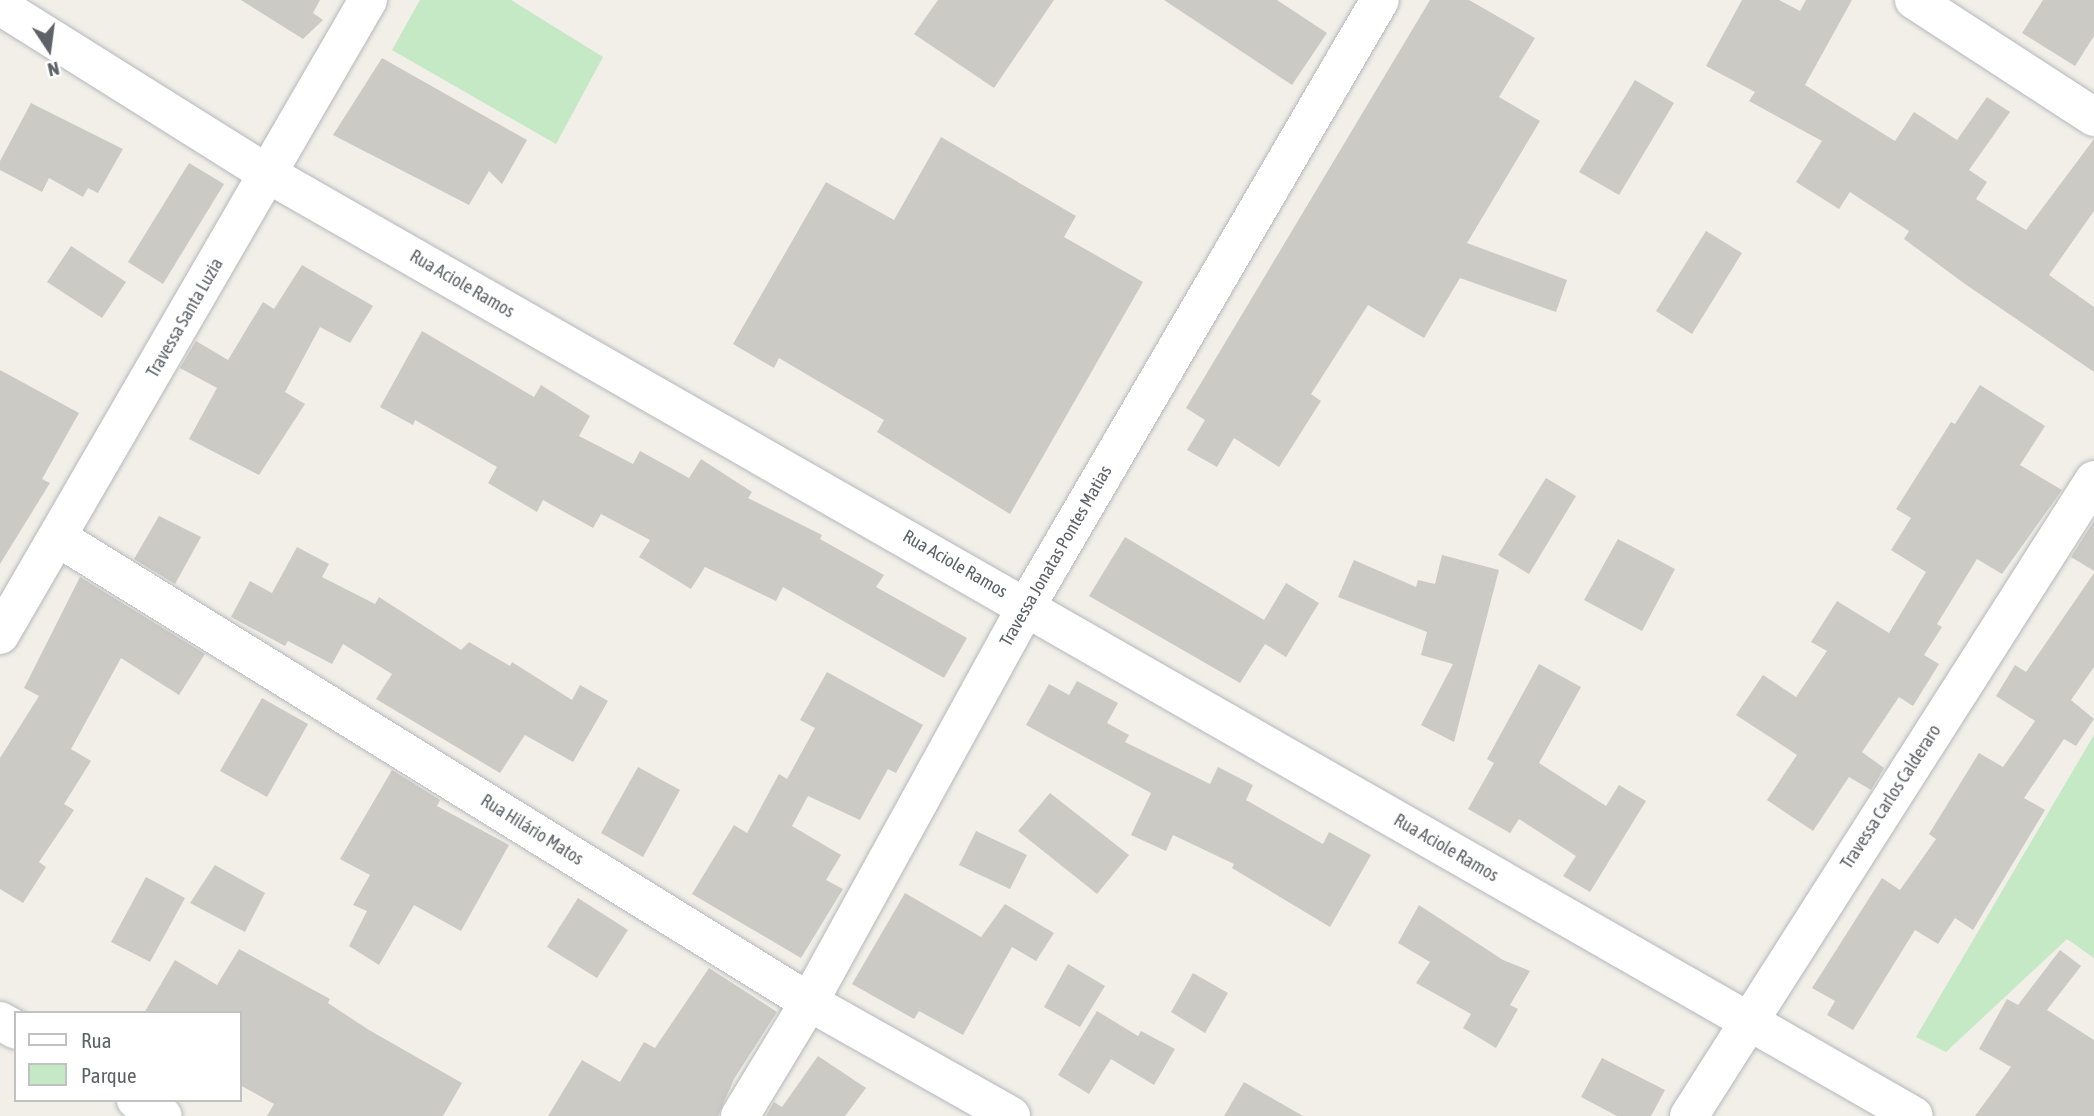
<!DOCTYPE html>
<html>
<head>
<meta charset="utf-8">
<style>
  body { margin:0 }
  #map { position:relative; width:2094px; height:1116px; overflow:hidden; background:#f1efe8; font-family:"Asap Condensed",sans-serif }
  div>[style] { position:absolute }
  .green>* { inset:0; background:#c5e8c5 }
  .building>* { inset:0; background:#cccac5 }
  .roads { filter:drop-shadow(0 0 2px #b5b8bc) drop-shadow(0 0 2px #b5b8bc) }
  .minor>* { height:38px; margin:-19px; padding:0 19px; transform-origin:19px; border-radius:19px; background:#fff }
  .tertiary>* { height:38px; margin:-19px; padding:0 19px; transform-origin:19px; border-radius:19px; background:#fff }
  span { translate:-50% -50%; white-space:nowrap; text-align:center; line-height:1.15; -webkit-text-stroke:5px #fff; paint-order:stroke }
  .street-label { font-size:18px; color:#5f6368 }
  .legend { position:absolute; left:14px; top:1011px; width:228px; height:91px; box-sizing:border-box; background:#fff; border:2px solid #bfc1c3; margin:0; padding:9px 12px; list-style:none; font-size:21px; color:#5f6368 }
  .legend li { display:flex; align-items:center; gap:14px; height:35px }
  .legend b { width:35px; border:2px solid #bfc1c3 }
  .north { position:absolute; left:14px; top:14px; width:70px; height:70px; -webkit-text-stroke:5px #fff; paint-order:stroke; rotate:167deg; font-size:19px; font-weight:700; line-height:28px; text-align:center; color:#5f6368 }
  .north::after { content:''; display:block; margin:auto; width:24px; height:32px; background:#5f6368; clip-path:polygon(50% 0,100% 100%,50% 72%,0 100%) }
</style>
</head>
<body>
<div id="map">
  <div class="green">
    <i style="clip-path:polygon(420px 0,511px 0,603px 57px,556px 144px,392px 50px)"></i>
    <i style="clip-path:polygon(2094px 735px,2094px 958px,2067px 939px,1946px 1052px,1916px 1037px)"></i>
  </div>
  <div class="building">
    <i style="clip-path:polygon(241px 0,320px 0,313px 13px,323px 20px,303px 39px)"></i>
    <i style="clip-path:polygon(938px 0,1054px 0,994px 88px,914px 34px)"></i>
    <i style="clip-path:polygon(1164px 0,1277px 0,1327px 33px,1292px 85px)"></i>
    <i style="clip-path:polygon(1430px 0,1469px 0,1535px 38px,1499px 97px,1540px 121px,1467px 243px,1567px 280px,1556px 312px,1460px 278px,1424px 338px,1368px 305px,1311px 394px,1321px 401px,1279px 467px,1234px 438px,1217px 467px,1187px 450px,1205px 420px,1186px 408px)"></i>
    <i style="clip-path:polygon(1742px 0,1779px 0,1800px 11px,1806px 0,1852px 0,1805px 85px,1895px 141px,1914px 112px,1957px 140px,1987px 97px,2010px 112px,1969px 170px,1987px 182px,1976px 199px,2026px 230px,2094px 139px,2094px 211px,2049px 275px,2094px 307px,2094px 372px,1965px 284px,1904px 239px,1909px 231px,1850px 192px,1839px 209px,1796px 182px,1822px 141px,1749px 101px,1755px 92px,1706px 66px)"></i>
    <i style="clip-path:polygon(2043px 0,2094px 0,2094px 36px,2075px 66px,2022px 33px)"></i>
    <i style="clip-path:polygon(382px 58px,527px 140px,502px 184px,489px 171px,469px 205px,333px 135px)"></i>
    <i style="clip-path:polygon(1635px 80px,1674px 103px,1619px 195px,1579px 172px)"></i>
    <i style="clip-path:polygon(31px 103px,123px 149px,98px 193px,88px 188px,83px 197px,49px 178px,42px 192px,0 170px,0 161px)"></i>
    <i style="clip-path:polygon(941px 137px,1076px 216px,1064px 237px,1143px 282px,1010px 514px,877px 432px,884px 420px,779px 358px,774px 368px,733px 344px,826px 182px,894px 220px)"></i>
    <i style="clip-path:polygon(189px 163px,224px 184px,163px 284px,128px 262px)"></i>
    <i style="clip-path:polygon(1706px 231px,1742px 253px,1692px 334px,1656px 311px)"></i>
    <i style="clip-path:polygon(71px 246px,126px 282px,102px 318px,47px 282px)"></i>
    <i style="clip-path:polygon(302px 265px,373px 306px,350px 343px,320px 327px,285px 392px,305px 404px,259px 475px,189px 439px,217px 388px,180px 368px,196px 341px,228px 360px,263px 302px,274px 309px)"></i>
    <i style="clip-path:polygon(422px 331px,534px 397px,541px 385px,590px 416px,579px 436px,633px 464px,640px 451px,689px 478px,701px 459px,752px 492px,748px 498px,822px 535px,820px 539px,884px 575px,876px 587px,967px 638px,944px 678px,783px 587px,776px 601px,705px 567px,691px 589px,639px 557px,650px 540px,601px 514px,593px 528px,543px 500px,537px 512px,488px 483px,497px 467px,415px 420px,413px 425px,380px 407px)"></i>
    <i style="clip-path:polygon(0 370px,79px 413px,42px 479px,50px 483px,0 564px)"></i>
    <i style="clip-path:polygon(1980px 385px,2045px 426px,2020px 465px,2062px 490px,2002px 574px,1977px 559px,1937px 624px,1942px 627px,1924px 655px,1939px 664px,1913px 706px,1899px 697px,1862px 752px,1884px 768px,1871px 790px,1849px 777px,1813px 831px,1767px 800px,1797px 755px,1736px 715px,1763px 675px,1796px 697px,1827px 651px,1811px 642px,1837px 601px,1889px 633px,1926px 572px,1891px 550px,1911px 518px,1896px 509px,1951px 422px,1955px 424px)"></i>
    <i style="clip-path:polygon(1546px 478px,1576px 496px,1529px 574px,1498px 555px)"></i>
    <i style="clip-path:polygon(159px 516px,201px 537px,175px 584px,134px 559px)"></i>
    <i style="clip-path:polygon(2094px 521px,2094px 571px,2071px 557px)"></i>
    <i style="clip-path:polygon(1125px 537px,1264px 620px,1286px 583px,1319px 603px,1286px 657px,1265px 644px,1240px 683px,1089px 596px)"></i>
    <i style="clip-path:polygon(1618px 539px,1675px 569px,1642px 631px,1584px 600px)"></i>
    <i style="clip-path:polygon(297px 547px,329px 564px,322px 577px,375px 604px,379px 597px,461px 650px,469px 642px,510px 666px,512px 662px,572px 700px,580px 685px,608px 701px,573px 762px,525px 735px,500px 773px,376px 699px,392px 674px,343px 644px,332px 664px,288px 641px,285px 646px,231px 617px,250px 581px,272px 593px)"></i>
    <i style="clip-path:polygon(1442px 555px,1499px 570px,1454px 742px,1421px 725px,1453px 664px,1421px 655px,1427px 632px,1338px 597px,1354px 560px,1416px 587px,1418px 580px,1435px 584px)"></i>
    <i style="clip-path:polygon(2094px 573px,2094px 667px,2071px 700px,2094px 719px,2076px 746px,2064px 739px,2024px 798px,2045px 810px,1973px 930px,1955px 918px,1938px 944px,1915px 930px,1853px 1030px,1827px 1015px,1835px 1001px,1812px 988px,1882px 878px,1900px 890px,1936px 839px,1929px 834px,1979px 753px,2003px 767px,2035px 721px,1996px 696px,2015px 665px,2026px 672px)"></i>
    <i style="clip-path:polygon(80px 577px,205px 654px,179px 695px,121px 658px,71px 749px,91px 761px,64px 804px,74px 810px,39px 862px,46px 867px,23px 903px,0 889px,0 758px,39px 696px,24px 688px)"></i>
    <i style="clip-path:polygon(1539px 664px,1581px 687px,1539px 763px,1606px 806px,1619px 785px,1646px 801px,1590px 892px,1563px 876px,1576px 856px,1519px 819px,1510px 833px,1468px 809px,1494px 763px,1487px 759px)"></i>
    <i style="clip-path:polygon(827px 672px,923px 725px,896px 773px,888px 769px,860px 820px,808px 796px,792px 826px,841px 855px,826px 880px,843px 889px,801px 958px,692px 894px,734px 825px,747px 833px,779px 774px,787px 779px,815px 728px,800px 720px)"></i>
    <i style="clip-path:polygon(1077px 681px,1118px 703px,1107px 723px,1129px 735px,1125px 742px,1210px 784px,1218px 767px,1253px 785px,1246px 800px,1323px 844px,1329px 832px,1371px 855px,1330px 927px,1232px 868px,1234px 864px,1173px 835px,1166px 851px,1131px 835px,1151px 793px,1026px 725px,1049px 684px,1069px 695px)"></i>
    <i style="clip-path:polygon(262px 698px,308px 724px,267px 797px,220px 771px)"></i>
    <i style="clip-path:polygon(638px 767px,680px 790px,643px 857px,601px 833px)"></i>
    <i style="clip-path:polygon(392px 770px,440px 800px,437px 806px,509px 845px,461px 931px,414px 905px,379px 965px,349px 946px,367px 911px,353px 905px,370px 875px,340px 859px)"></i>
    <i style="clip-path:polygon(1050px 793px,1129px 855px,1097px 894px,1018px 831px)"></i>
    <i style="clip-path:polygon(976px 831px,1027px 855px,1010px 889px,959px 865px)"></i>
    <i style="clip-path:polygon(215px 865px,265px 893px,245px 932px,190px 903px)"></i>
    <i style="clip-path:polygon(146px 877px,185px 898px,150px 962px,111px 942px)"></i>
    <i style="clip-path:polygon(905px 893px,981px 937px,1005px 904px,1054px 933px,1036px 961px,1012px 947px,963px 1035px,919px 1011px,914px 1019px,852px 984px)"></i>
    <i style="clip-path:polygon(578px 898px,628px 930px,597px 978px,547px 947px)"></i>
    <i style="clip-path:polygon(1419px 905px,1503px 960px,1530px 971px,1510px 1005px,1518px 1009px,1496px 1048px,1463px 1028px,1471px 1014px,1416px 983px,1430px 962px,1398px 943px)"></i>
    <i style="clip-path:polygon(239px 949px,330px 999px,328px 1003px,369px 1030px,462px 1083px,443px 1116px,267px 1116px,274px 1104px,240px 1085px,240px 1013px,144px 1013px,175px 960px,217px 985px)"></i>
    <i style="clip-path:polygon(2060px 950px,2081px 966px,2047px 1010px,2094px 1040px,2094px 1116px,1975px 1116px,2011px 1067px,1979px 1049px,2007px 999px,2018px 1005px)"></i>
    <i style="clip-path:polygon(1068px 964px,1105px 986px,1080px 1027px,1044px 1007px)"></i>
    <i style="clip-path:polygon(709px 968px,777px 1012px,734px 1079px,718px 1116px,548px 1116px,582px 1060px,620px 1082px,644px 1042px,655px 1048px)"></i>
    <i style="clip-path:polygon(1193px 973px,1228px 993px,1205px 1033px,1171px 1012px)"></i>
    <i style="clip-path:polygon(1097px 1011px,1138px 1036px,1141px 1031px,1175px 1049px,1154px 1085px,1111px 1059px,1089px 1094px,1058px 1075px)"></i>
    <i style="clip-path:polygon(818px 1056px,866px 1088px,845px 1116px,766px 1116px,774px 1102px,782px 1107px)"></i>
    <i style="clip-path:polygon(1602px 1058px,1665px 1090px,1651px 1116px,1617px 1116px,1581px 1097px)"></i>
    <i style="clip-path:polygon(1244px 1082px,1303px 1116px,1224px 1116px)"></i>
  </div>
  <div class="roads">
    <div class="minor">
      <i style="left:1914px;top:0;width:215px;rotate:33deg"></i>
      <i style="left:57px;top:537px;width:884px;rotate:31.73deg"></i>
      <i style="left:809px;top:1002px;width:232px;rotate:29.4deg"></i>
      <i style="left:0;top:635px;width:734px;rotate:-59.91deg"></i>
      <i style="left:0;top:1021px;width:18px;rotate:29deg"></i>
      <i style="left:136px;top:1100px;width:31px;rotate:31deg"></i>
      <i style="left:740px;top:1116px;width:133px;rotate:-58.8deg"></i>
      <i style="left:809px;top:1002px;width:453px;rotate:-61.2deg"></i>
      <i style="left:1027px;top:605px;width:700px;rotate:-59.74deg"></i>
      <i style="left:1689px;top:1116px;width:754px;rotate:-57.51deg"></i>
    </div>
    <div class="tertiary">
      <i style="left:0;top:6px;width:316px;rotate:32.1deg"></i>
      <i style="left:268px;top:174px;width:1896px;rotate:29.78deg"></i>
    </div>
  </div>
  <div class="street-label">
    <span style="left:462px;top:284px;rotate:30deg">Rua Aciole Ramos</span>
    <span style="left:185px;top:318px;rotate:-60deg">Travessa Santa Luzia</span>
    <span style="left:1056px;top:556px;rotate:-60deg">Travessa Jonatas Pontes Matias</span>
    <span style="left:955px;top:564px;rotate:30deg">Rua Aciole Ramos</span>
    <span style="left:1891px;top:797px;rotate:-57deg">Travessa Carlos Calderaro</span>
    <span style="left:532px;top:830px;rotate:32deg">Rua Hilário Matos</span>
    <span style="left:1446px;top:848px;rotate:30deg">Rua Aciole Ramos</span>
  </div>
  <ul class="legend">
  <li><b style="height:9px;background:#fff"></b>Rua</li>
  <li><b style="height:19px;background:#c5e8c5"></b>Parque</li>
  </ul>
  <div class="north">N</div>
</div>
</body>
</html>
